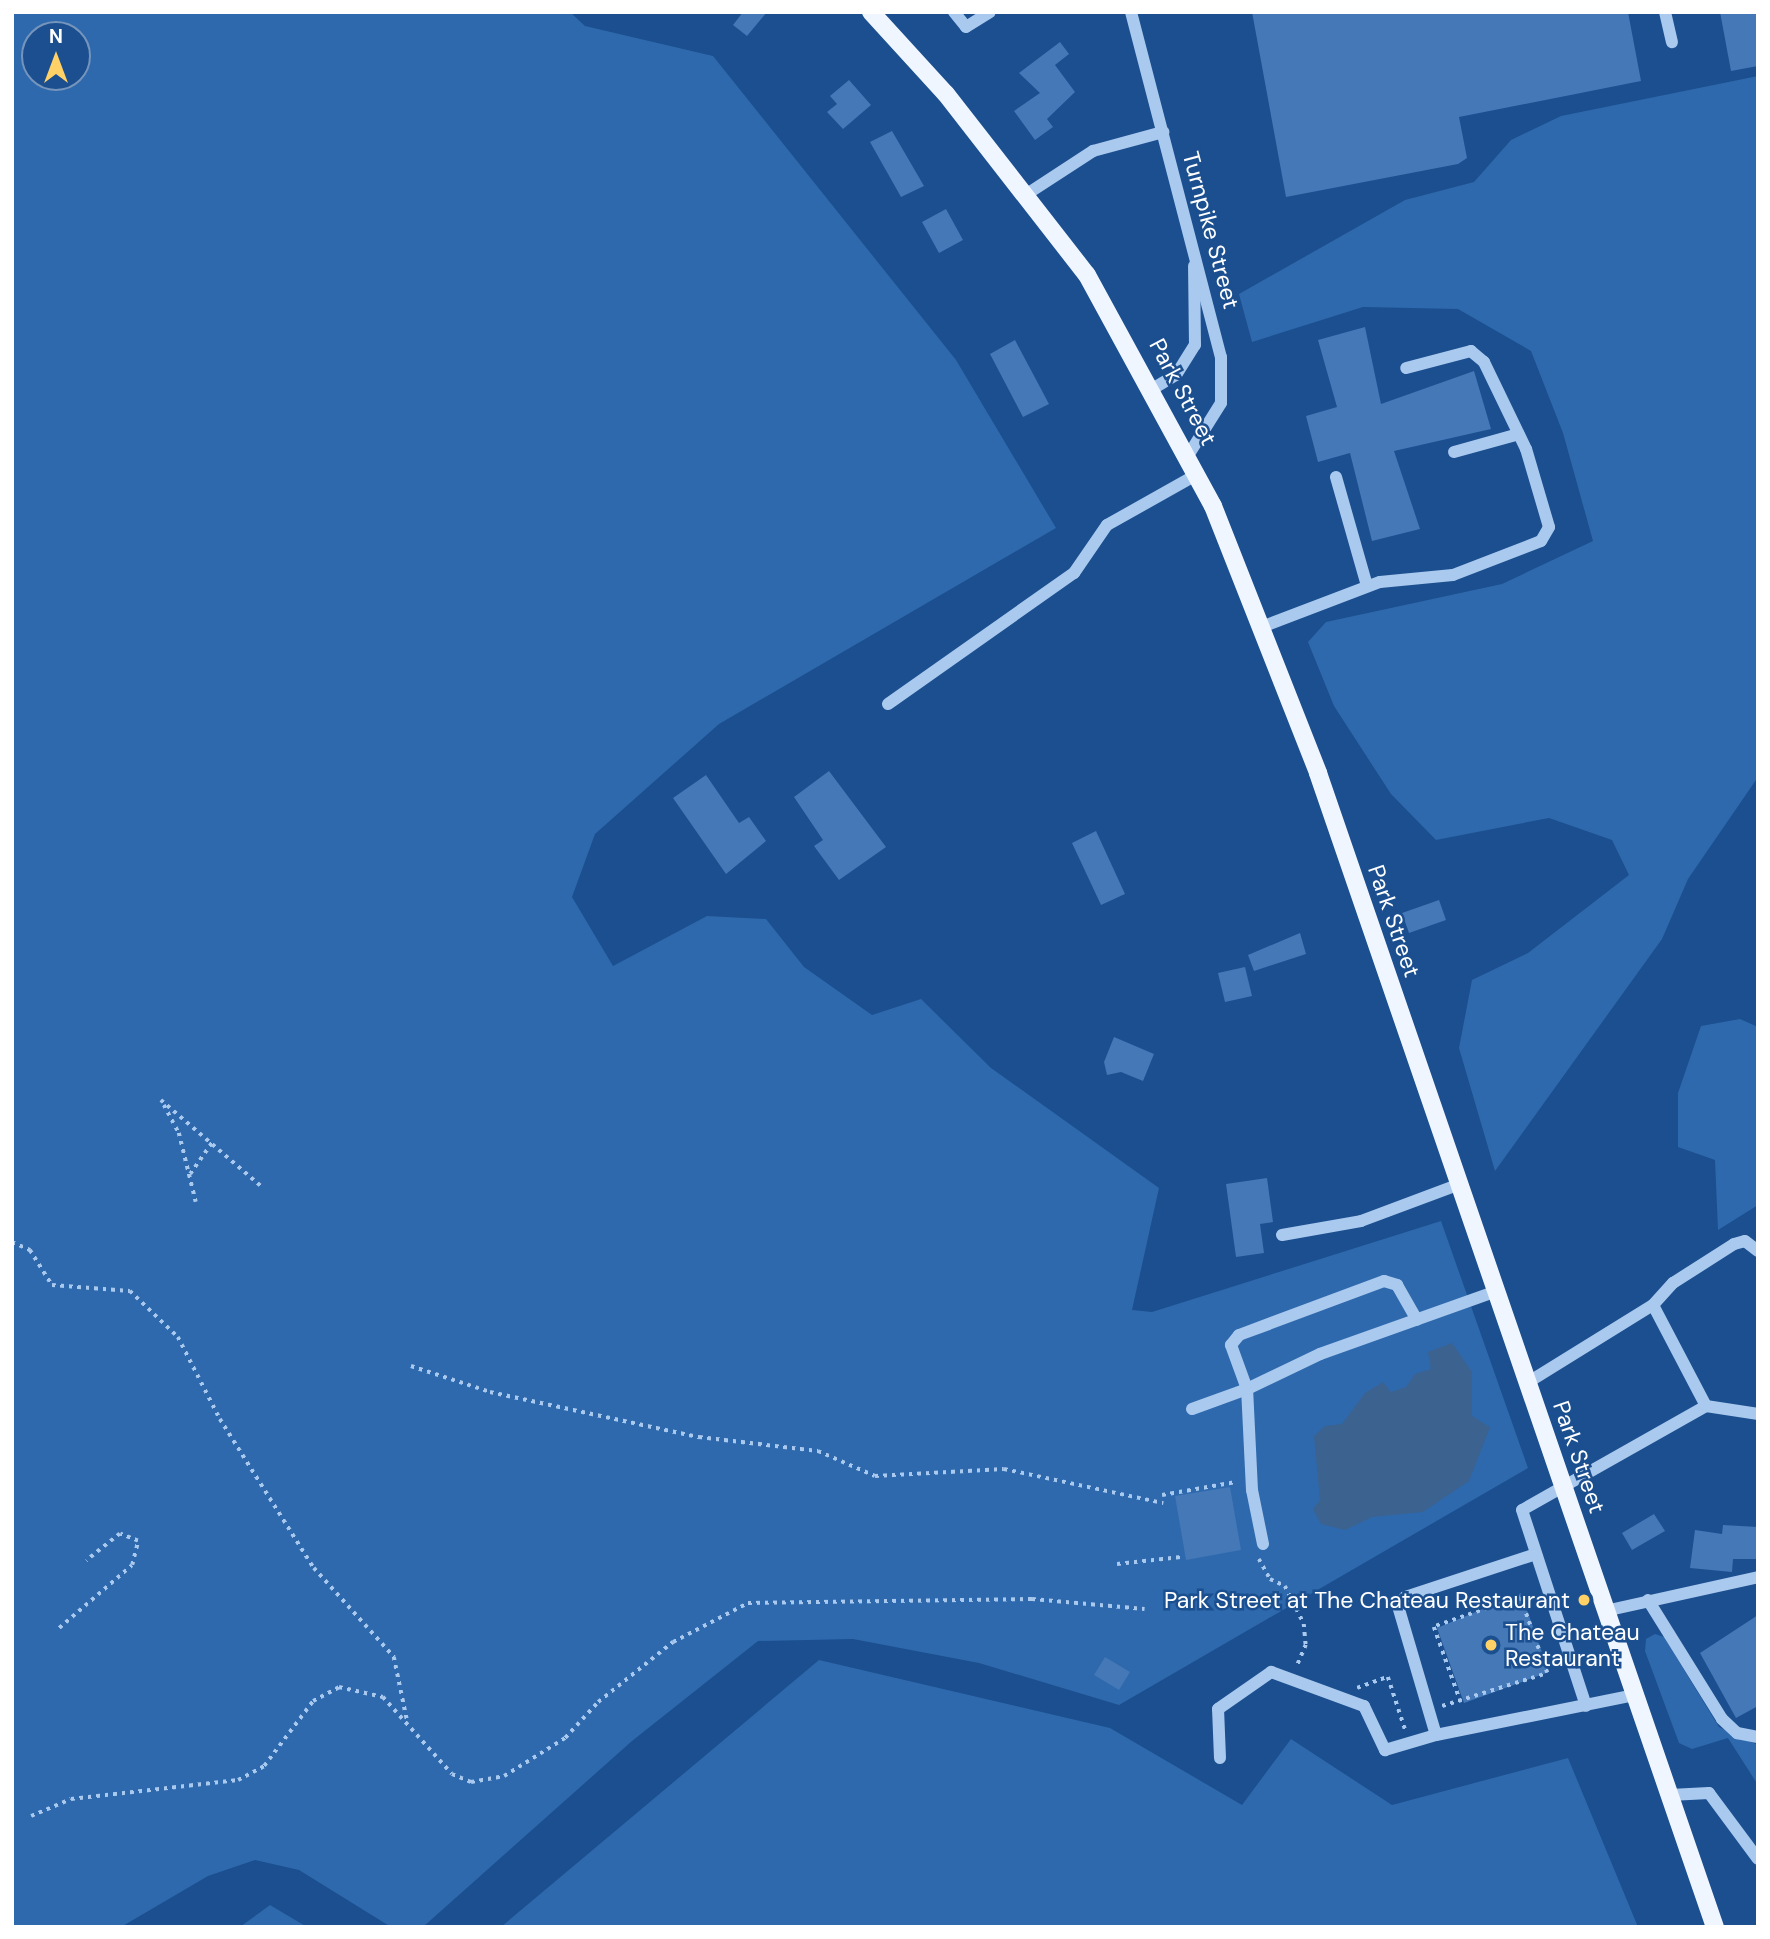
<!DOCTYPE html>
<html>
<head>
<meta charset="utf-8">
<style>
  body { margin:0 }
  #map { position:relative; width:1770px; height:1939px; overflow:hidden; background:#1b4f8f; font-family:"DM Sans",sans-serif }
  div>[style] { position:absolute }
  .green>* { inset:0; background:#2e69ad }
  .water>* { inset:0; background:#3c6290 }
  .building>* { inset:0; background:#4478b7 }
  .path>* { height:3.5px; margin-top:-1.75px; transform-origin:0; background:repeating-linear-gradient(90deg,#a9c9ee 0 3.5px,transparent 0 8.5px) }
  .minor>* { height:12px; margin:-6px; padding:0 6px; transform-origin:6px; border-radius:6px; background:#a9c9ee }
  .major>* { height:18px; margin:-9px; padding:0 9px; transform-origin:9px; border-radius:9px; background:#f0f6ff }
  .dots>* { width:19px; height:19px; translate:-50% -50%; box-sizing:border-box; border:4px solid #1b4f8f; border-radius:50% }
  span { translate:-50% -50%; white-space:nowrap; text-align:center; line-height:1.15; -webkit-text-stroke:5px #1b4f8f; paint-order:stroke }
  .street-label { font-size:23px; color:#fff }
  .poi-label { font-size:23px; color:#fff }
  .right { translate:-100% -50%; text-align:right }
  .left { translate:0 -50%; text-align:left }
  .frame { position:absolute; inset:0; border:14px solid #fff; pointer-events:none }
  .north { position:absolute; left:21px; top:21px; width:70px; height:70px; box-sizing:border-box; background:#1b4f8f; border:2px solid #7695bc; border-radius:50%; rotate:0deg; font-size:19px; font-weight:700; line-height:28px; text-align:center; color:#fff }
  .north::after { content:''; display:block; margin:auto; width:24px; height:32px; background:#ffd166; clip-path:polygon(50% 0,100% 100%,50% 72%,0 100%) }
</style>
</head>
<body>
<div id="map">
  <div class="green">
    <i style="clip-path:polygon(evenodd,12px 12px,570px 12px,585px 26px,713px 56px,956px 360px,1056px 528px,719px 724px,595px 834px,572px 897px,613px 966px,707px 916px,766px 919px,804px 967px,872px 1015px,921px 999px,991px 1068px,1159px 1188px,1132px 1310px,1152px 1312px,1441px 1221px,1528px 1468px,1119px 1705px,979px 1663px,853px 1639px,758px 1641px,632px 1741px,423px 1927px,391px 1927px,299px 1870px,255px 1860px,208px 1876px,121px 1927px,12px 1927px,12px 12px,35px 35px,77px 35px,77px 77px,35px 77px,35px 35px)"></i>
    <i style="clip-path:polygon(1758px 76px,1758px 777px,1688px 879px,1662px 939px,1495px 1171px,1459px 1048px,1472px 980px,1528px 953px,1629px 875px,1612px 840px,1549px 818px,1436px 840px,1391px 794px,1334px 706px,1308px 642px,1326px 622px,1502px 584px,1593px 541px,1563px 433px,1531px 351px,1458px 309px,1363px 307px,1252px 342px,1239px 294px,1405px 200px,1474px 182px,1511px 140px,1561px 116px)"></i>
    <i style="clip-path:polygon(1740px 1019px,1758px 1027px,1758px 1205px,1718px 1230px,1715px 1160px,1678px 1147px,1678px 1093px,1701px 1026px)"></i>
    <i style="clip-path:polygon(1655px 1634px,1664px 1637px,1719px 1727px,1758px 1745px,1758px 1785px,1728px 1738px,1692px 1749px,1679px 1743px,1645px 1651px,1646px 1639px)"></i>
    <i style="clip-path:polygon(819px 1660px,1110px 1728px,1242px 1805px,1291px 1739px,1392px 1805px,1568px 1758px,1638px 1927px,501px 1927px)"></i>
    <i style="clip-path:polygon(270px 1905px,307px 1927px,240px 1927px)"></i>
  </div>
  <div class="water">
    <i style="clip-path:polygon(1452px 1343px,1472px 1372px,1472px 1416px,1490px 1427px,1469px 1481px,1423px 1512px,1372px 1517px,1345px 1530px,1321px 1524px,1313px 1509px,1320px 1500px,1314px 1436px,1325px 1426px,1342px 1424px,1365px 1393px,1383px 1382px,1391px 1392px,1406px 1387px,1415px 1374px,1431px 1369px,1428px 1352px)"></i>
  </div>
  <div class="building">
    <i style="clip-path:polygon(743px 12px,767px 12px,747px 36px,733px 25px)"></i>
    <i style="clip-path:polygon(1252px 12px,1628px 12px,1641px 81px,1459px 117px,1467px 158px,1458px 164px,1286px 197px)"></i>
    <i style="clip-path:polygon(1720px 12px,1758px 12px,1758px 66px,1731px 71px)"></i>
    <i style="clip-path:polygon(1060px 42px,1069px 54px,1055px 65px,1075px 92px,1047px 119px,1053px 127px,1035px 140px,1014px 111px,1040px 93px,1019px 73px)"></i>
    <i style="clip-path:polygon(849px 80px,871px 105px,843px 129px,827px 112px,837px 104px,830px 96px)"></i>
    <i style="clip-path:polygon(892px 131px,924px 186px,901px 197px,870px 142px)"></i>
    <i style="clip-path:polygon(946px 209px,963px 240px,939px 253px,922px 222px)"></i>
    <i style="clip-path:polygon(1365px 327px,1381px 404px,1474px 371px,1491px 429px,1394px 451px,1420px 529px,1372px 541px,1350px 453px,1318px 462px,1306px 416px,1337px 407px,1318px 340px)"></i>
    <i style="clip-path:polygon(1015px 340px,1049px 404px,1023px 417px,990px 354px)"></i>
    <i style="clip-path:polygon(829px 771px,886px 847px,839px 880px,814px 846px,823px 840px,794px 797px)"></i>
    <i style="clip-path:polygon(706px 775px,739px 823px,749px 817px,766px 841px,726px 874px,673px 798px)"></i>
    <i style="clip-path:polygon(1096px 831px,1125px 894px,1101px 905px,1072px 843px)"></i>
    <i style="clip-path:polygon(1439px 900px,1446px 920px,1409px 933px,1402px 913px)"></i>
    <i style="clip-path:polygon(1300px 933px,1306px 954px,1254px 971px,1248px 955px)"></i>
    <i style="clip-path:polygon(1245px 967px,1252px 996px,1225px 1002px,1218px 973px)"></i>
    <i style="clip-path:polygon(1114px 1037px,1154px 1054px,1143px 1081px,1121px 1072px,1107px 1075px,1104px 1062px)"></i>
    <i style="clip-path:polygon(1267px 1178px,1273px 1222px,1260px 1224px,1264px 1253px,1236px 1257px,1226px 1184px)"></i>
    <i style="clip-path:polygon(1230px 1487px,1241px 1550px,1186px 1560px,1175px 1496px)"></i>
    <i style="clip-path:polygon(1654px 1514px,1665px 1531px,1632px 1550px,1622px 1533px)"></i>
    <i style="clip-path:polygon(1723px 1525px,1758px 1527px,1758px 1559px,1733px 1559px,1732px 1572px,1690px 1568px,1695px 1530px,1722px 1534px)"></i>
    <i style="clip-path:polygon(1521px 1593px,1549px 1672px,1464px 1703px,1437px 1628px)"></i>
    <i style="clip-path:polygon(1758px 1615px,1758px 1706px,1736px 1718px,1700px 1653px)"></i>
    <i style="clip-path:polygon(1105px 1657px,1130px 1672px,1119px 1690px,1094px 1675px)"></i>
  </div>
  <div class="path">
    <i style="left:161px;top:1100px;width:132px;rotate:40.7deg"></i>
    <i style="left:164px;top:1105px;width:32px;rotate:62deg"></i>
    <i style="left:179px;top:1133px;width:71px;rotate:76.2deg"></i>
    <i style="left:190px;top:1174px;width:38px;rotate:-55deg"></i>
    <i style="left:12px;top:1242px;width:20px;rotate:24deg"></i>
    <i style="left:30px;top:1250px;width:41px;rotate:57.8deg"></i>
    <i style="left:52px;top:1285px;width:78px;rotate:4.4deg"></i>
    <i style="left:130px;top:1291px;width:66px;rotate:43.8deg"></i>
    <i style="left:178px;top:1337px;width:92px;rotate:62.9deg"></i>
    <i style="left:220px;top:1419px;width:176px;rotate:57.8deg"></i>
    <i style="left:314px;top:1568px;width:120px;rotate:48deg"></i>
    <i style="left:394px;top:1657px;width:64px;rotate:78.3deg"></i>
    <i style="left:411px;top:1366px;width:83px;rotate:18.2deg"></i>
    <i style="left:490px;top:1392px;width:214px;rotate:12.2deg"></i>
    <i style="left:699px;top:1437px;width:120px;rotate:6.7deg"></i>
    <i style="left:818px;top:1451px;width:62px;rotate:23.7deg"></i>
    <i style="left:875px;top:1476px;width:129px;rotate:-3.1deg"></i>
    <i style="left:1004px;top:1469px;width:163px;rotate:12.1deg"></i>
    <i style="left:1162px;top:1495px;width:75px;rotate:-10deg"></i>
    <i style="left:1259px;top:1559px;width:23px;rotate:61deg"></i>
    <i style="left:1270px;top:1579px;width:17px;rotate:25deg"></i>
    <i style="left:1285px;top:1586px;width:42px;rotate:63.4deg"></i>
    <i style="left:1304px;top:1624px;width:21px;rotate:85deg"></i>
    <i style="left:1306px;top:1645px;width:21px;rotate:113deg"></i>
    <i style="left:1117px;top:1564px;width:64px;rotate:-6.2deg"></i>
    <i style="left:59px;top:1628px;width:96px;rotate:-40.8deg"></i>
    <i style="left:132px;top:1565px;width:25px;rotate:-76deg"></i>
    <i style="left:138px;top:1541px;width:19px;rotate:-159deg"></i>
    <i style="left:120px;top:1534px;width:43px;rotate:141.5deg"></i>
    <i style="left:1357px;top:1688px;width:33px;rotate:-20deg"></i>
    <i style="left:1388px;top:1677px;width:55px;rotate:71.9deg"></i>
    <i style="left:1442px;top:1706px;width:110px;rotate:-17.4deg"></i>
    <i style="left:1547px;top:1673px;width:81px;rotate:-109.6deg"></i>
    <i style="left:1520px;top:1597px;width:91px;rotate:160.8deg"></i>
    <i style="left:1434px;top:1627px;width:77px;rotate:70.4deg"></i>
    <i style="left:31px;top:1816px;width:43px;rotate:-23deg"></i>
    <i style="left:71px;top:1799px;width:168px;rotate:-6.5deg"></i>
    <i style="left:238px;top:1780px;width:30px;rotate:-28deg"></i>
    <i style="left:264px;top:1766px;width:81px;rotate:-53deg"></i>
    <i style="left:313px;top:1701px;width:30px;rotate:-28deg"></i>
    <i style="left:339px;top:1687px;width:45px;rotate:12.8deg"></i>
    <i style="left:383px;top:1697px;width:103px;rotate:48.1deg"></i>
    <i style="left:452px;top:1774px;width:21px;rotate:23deg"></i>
    <i style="left:471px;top:1782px;width:34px;rotate:-10deg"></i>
    <i style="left:504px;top:1776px;width:72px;rotate:-31.9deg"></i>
    <i style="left:565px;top:1738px;width:49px;rotate:-47.5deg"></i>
    <i style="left:598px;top:1702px;width:96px;rotate:-38.7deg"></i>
    <i style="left:673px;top:1642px;width:85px;rotate:-27.5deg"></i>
    <i style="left:748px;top:1603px;width:284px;rotate:-0.8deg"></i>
    <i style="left:1032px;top:1599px;width:113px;rotate:5.1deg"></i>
  </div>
  <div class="minor">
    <i style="left:954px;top:12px;width:19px;rotate:51deg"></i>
    <i style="left:966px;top:27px;width:28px;rotate:-32deg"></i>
    <i style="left:1131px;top:12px;width:357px;rotate:75.4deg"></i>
    <i style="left:1221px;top:357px;width:46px;rotate:90deg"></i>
    <i style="left:1221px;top:403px;width:60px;rotate:122.1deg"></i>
    <i style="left:1665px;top:12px;width:31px;rotate:77deg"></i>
    <i style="left:1027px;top:194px;width:79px;rotate:-33.1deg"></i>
    <i style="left:1093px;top:151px;width:73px;rotate:-15.2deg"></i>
    <i style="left:1154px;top:388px;width:26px;rotate:-31deg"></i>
    <i style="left:1176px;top:375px;width:36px;rotate:-58deg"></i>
    <i style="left:1195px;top:345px;width:79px;rotate:-90.7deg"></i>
    <i style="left:1454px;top:452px;width:67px;rotate:-15.5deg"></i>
    <i style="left:1336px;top:477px;width:113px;rotate:74.1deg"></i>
    <i style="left:1264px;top:626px;width:124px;rotate:-20.8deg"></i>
    <i style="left:1380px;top:582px;width:73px;rotate:-5.5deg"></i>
    <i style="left:1453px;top:575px;width:94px;rotate:-21.1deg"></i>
    <i style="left:1541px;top:541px;width:16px;rotate:-60deg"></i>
    <i style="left:1549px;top:527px;width:81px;rotate:-106.4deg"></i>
    <i style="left:1526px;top:449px;width:97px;rotate:-115.8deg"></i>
    <i style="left:1484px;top:362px;width:17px;rotate:-140deg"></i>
    <i style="left:1471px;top:351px;width:67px;rotate:165.3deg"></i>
    <i style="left:888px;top:704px;width:228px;rotate:-35.2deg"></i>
    <i style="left:1074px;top:573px;width:58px;rotate:-55.5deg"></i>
    <i style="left:1107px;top:525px;width:104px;rotate:-29.3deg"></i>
    <i style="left:1282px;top:1235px;width:80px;rotate:-10deg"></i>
    <i style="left:1361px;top:1221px;width:106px;rotate:-20.5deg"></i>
    <i style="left:1653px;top:1305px;width:30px;rotate:-48deg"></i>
    <i style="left:1673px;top:1283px;width:72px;rotate:-32.6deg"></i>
    <i style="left:1734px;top:1244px;width:11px;rotate:-15deg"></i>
    <i style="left:1745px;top:1241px;width:16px;rotate:38deg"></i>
    <i style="left:1527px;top:1383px;width:148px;rotate:-31.8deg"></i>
    <i style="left:1653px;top:1305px;width:114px;rotate:62.3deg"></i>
    <i style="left:1706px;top:1406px;width:211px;rotate:150.5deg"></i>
    <i style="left:1522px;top:1510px;width:206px;rotate:71.9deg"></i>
    <i style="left:1706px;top:1406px;width:53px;rotate:8.7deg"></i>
    <i style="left:1192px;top:1409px;width:59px;rotate:-20deg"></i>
    <i style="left:1247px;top:1389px;width:47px;rotate:-110deg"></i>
    <i style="left:1231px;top:1345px;width:13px;rotate:-51deg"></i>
    <i style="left:1239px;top:1335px;width:155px;rotate:-20.4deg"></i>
    <i style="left:1384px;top:1281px;width:14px;rotate:17deg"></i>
    <i style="left:1397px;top:1285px;width:40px;rotate:60.3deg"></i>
    <i style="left:1263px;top:1544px;width:55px;rotate:-101.5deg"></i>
    <i style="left:1252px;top:1490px;width:101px;rotate:-92.8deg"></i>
    <i style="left:1247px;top:1389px;width:81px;rotate:-25.6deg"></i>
    <i style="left:1320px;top:1354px;width:188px;rotate:-19.6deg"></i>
    <i style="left:1533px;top:1555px;width:135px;rotate:161.8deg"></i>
    <i style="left:1405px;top:1597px;width:11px;rotate:128deg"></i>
    <i style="left:1398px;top:1606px;width:134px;rotate:73.6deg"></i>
    <i style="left:1436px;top:1735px;width:202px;rotate:-11.4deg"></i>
    <i style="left:1648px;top:1600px;width:140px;rotate:58.1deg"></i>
    <i style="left:1722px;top:1719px;width:21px;rotate:43deg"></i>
    <i style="left:1737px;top:1733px;width:21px;rotate:11deg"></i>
    <i style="left:1605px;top:1611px;width:157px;rotate:-12.5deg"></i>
    <i style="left:1220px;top:1758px;width:49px;rotate:-92.3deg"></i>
    <i style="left:1218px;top:1709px;width:65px;rotate:-34.9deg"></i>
    <i style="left:1271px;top:1672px;width:99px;rotate:20.1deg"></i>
    <i style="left:1364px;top:1706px;width:49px;rotate:64.5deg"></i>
    <i style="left:1385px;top:1750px;width:53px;rotate:-16.4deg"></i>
    <i style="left:1670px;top:1795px;width:39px;rotate:-3deg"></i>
    <i style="left:1709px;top:1793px;width:82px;rotate:53.4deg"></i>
  </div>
  <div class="major">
    <i style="left:871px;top:12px;width:111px;rotate:47.6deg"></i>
    <i style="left:946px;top:94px;width:229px;rotate:52.1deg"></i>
    <i style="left:1087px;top:275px;width:263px;rotate:61.4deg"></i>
    <i style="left:1213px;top:506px;width:287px;rotate:68.5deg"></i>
    <i style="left:1318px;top:773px;width:1220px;rotate:71.02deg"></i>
  </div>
  <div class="dots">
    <i style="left:1584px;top:1600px;background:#ffd166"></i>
    <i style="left:1491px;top:1645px;background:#ffd166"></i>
  </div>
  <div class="street-label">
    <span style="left:1211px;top:230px;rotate:75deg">Turnpike Street</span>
    <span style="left:1183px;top:392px;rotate:62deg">Park Street</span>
    <span style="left:1394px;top:921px;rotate:71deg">Park Street</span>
    <span style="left:1579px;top:1457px;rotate:71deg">Park Street</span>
  </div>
  <div class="poi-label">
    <span class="right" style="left:1570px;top:1600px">Park Street at The Chateau Restaurant</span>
    <span class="left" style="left:1505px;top:1645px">The Chateau<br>Restaurant</span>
  </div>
  <div class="frame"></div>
  <div class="north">N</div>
</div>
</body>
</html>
